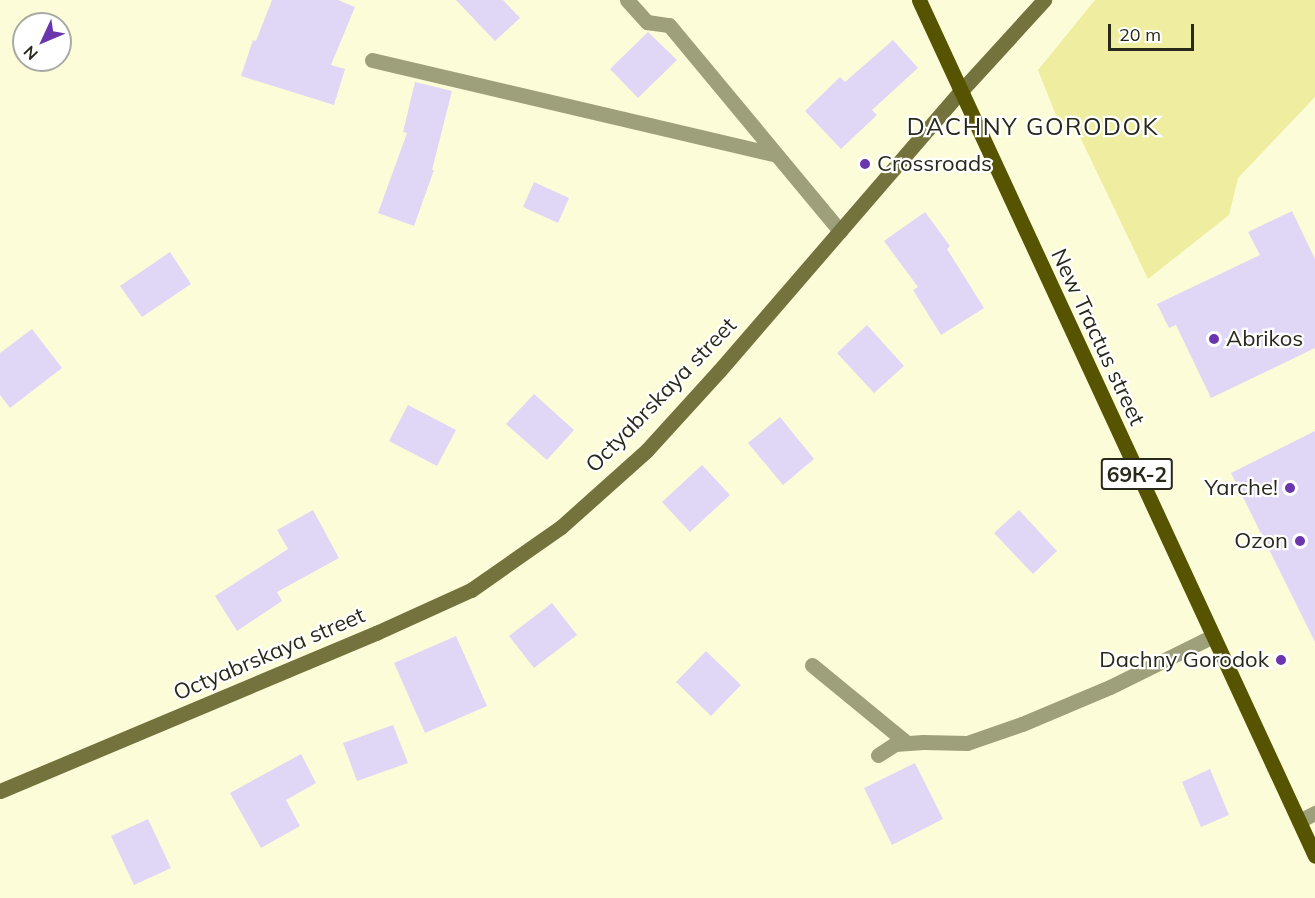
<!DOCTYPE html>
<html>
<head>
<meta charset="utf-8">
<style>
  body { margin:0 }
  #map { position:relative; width:1315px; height:898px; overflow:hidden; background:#fcfdd8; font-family:Mulish,sans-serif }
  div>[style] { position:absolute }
  .green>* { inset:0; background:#eeeda0 }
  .building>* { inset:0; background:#e0d6f6 }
  .lane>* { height:15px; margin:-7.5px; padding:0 7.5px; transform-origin:7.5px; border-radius:7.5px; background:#9e9f7b }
  .street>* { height:15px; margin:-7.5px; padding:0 7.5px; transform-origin:7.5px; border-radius:7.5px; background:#9e9f7b }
  .secondary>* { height:15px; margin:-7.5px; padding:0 7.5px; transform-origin:7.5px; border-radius:7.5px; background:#74733d }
  .primary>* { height:15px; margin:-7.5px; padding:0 7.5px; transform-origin:7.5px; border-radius:7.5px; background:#565400 }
  .dots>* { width:16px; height:16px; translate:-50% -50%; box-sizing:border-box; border:3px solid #fff; border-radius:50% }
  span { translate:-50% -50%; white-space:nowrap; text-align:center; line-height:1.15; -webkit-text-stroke:4.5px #fff; paint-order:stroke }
  .shield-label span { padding:2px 4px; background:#fff; border:2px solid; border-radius:4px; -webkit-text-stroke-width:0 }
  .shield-label { font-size:21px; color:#29291b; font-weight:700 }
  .poi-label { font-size:22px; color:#29291b }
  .left { translate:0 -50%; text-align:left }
  .right { translate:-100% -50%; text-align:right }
  .street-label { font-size:22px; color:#29291b }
  .neighbourhood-label { font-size:24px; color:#29291b; letter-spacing:1.5px }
  .north { position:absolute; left:12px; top:12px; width:60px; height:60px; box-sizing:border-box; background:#fff; border:2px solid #a9a9a4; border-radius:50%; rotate:226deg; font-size:16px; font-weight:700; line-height:24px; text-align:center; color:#29291b }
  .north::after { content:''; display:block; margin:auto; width:21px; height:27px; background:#6b36ad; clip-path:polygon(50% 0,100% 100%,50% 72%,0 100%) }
  .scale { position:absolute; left:1108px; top:24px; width:86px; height:27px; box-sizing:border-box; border:3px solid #29291b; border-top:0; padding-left:8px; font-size:18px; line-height:21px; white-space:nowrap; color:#29291b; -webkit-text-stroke:4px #fff; paint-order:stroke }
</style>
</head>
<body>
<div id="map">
  <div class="green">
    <i style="clip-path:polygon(1095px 0,1315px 0,1315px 97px,1238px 178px,1229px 215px,1148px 279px,1071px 118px,1059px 123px,1038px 70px)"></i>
  </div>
  <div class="building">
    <i style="clip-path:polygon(272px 0,338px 0,355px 7px,331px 65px,345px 69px,334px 105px,241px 76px,253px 40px,256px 41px)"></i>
    <i style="clip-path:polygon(456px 0,503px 0,520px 18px,495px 41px)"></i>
    <i style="clip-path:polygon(648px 32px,677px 60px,638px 98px,610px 69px)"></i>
    <i style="clip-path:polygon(893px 40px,918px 68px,872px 110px,877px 115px,841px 149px,805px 111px,840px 77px,845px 82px)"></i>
    <i style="clip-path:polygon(415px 82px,452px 91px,432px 170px,434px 170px,414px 226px,378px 213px,407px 133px,403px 132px)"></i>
    <i style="clip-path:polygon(534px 182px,569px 198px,558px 223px,523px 207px)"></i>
    <i style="clip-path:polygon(1292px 211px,1315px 259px,1315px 348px,1211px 398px,1176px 325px,1169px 328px,1157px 304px,1260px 255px,1248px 232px)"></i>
    <i style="clip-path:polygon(925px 212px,950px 246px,947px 249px,984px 308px,941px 335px,913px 290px,918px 287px,884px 241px)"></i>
    <i style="clip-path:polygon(170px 252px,191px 284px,142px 317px,120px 286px)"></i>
    <i style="clip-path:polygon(867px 325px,904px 366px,874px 393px,837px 353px)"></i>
    <i style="clip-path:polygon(32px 329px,62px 368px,10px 408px,0 395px,0 353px)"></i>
    <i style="clip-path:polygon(534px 394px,574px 430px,547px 460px,506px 424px)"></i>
    <i style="clip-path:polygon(408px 405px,456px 430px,437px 466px,389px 441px)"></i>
    <i style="clip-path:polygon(780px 417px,814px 459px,783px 485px,748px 443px)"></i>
    <i style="clip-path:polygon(1315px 431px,1315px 642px,1231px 473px)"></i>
    <i style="clip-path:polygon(702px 465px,730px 495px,690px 532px,662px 502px)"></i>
    <i style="clip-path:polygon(313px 510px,339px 558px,277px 592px,282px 601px,237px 631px,215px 596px,288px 549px,277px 530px)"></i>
    <i style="clip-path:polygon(1019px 510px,1057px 551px,1033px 574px,994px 533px)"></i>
    <i style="clip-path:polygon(552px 603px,577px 635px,534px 668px,509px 636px)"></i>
    <i style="clip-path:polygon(456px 636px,487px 706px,425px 733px,394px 663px)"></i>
    <i style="clip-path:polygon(706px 651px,741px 685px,711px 716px,676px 682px)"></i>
    <i style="clip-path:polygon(393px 725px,408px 763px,357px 781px,343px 743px)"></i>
    <i style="clip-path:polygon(301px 754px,316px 783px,286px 800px,300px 826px,261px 848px,230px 793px)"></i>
    <i style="clip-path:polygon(915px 763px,943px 819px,892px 845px,864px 788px)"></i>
    <i style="clip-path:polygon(1210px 769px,1229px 815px,1201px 827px,1182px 782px)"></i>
    <i style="clip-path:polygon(148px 819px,171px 868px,134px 885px,111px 836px)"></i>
  </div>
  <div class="lane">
    <i style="left:812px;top:665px;width:123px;rotate:39.4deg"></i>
    <i style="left:878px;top:755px;width:20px;rotate:-33deg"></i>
    <i style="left:895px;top:744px;width:28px;rotate:-4deg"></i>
    <i style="left:923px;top:742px;width:44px;rotate:1.3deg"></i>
    <i style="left:967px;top:743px;width:58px;rotate:-19.1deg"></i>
    <i style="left:1022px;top:724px;width:95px;rotate:-22.8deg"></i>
    <i style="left:1110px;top:687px;width:115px;rotate:-26.3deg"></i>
  </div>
  <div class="street">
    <i style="left:627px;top:0;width:30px;rotate:48deg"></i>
    <i style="left:647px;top:22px;width:22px;rotate:8deg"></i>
    <i style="left:669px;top:25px;width:268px;rotate:50.3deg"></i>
    <i style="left:372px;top:60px;width:415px;rotate:13.2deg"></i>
    <i style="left:1299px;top:821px;width:18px;rotate:-27deg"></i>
  </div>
  <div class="secondary">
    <i style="left:0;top:791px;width:408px;rotate:-22.8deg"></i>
    <i style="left:376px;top:633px;width:104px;rotate:-24.4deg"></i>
    <i style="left:471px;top:590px;width:110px;rotate:-35deg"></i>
    <i style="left:561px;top:527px;width:115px;rotate:-41.8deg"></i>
    <i style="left:647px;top:450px;width:107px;rotate:-47.7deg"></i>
    <i style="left:719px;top:371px;width:369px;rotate:-49.2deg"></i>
    <i style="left:960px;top:92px;width:125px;rotate:-47.6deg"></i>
  </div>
  <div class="primary">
    <i style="left:919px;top:0;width:943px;rotate:65.17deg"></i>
  </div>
  <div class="dots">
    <i style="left:865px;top:164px;background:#6b36ad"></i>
    <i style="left:1214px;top:339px;background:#6b36ad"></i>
    <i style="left:1290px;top:488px;background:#6b36ad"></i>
    <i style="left:1300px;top:541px;background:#6b36ad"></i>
    <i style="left:1281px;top:660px;background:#6b36ad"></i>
  </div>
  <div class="shield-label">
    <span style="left:1137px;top:474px">69К-2</span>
  </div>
  <div class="poi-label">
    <span class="left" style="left:877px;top:164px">Crossroads</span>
    <span class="left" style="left:1226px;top:339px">Abrikos</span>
    <span class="right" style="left:1278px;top:488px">Yarche!</span>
    <span class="right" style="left:1288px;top:541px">Ozon</span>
    <span class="right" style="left:1269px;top:660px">Dachny Gorodok</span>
  </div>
  <div class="street-label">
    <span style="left:1098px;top:337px;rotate:65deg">New Tractus street</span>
    <span style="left:661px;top:395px;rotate:-46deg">Octyabrskaya street</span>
    <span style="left:269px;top:654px;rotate:-23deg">Octyabrskaya street</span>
  </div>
  <div class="neighbourhood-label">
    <span style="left:1033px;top:127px">DACHNY GORODOK</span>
  </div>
  <div class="north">N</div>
  <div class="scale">20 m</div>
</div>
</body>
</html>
